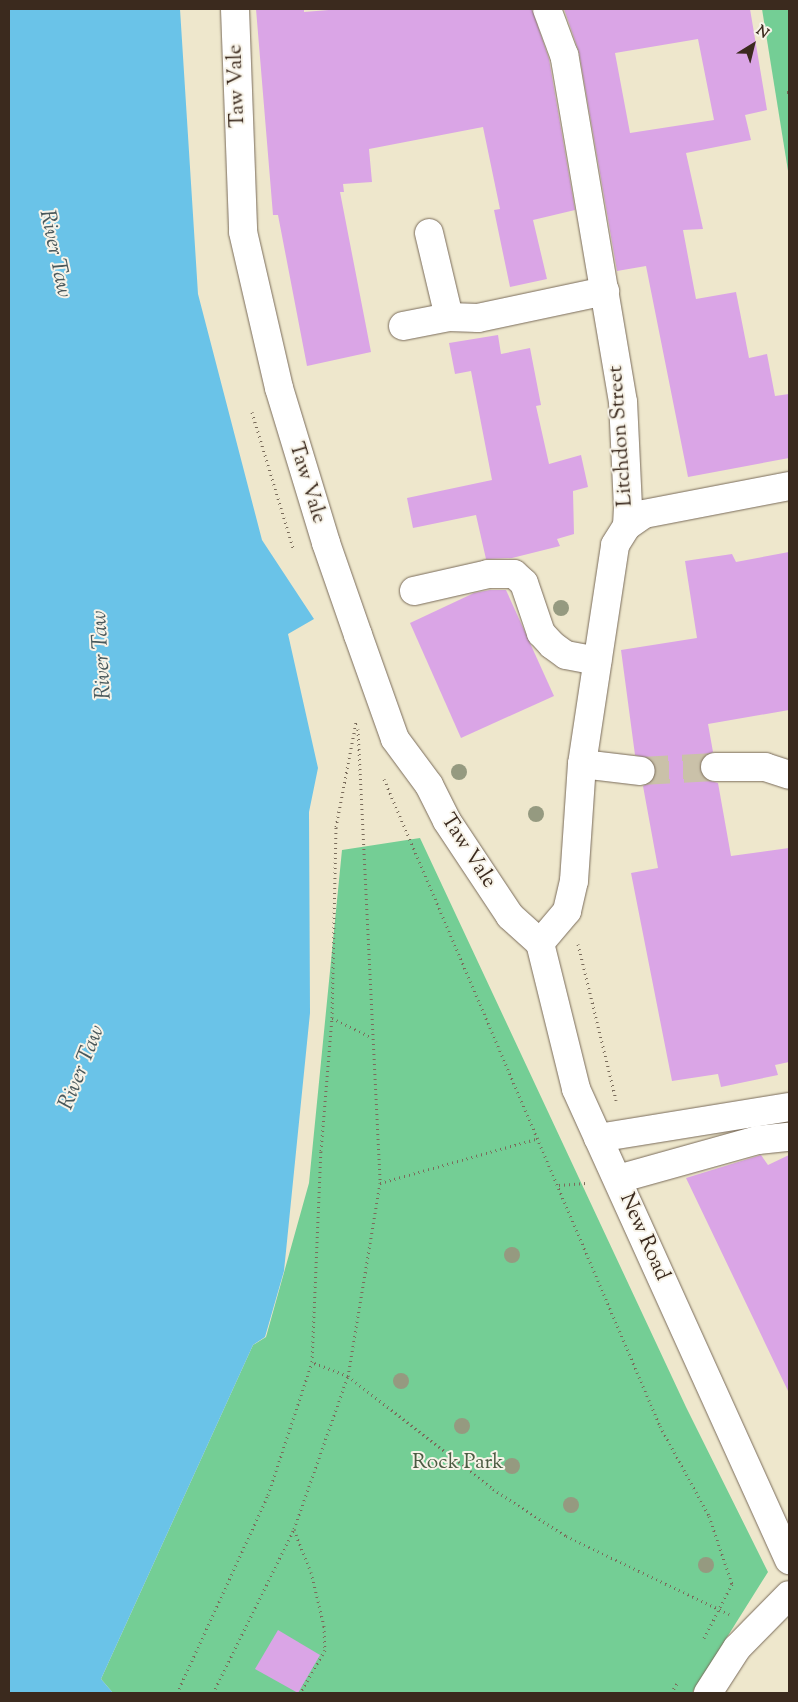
<!DOCTYPE html>
<html>
<head>
<meta charset="utf-8">
<style>
  body { margin:0 }
  #map { position:relative; width:798px; height:1702px; overflow:hidden; background:#eee7cc; font-family:"Sorts Mill Goudy",serif }
  div>[style] { position:absolute }
  .green>* { inset:0; background:#74ce95 }
  .water>* { inset:0; background:#6ac3e8 }
  .building>* { inset:0; background:#daa5e6 }
  .minor-tunnel>* { height:28px; margin-top:-14px; transform-origin:0; background:repeating-linear-gradient(90deg,#cac1a9 0 28px,transparent 0 42px) }
  .path>* { height:3px; margin-top:-1.5px; transform-origin:0; background:repeating-linear-gradient(90deg,#7a6c5b 0 1px,transparent 0 5px) }
  .roads { filter:drop-shadow(0 0 1px #7a6c5b) drop-shadow(0 0 1px #7a6c5b) }
  .minor>* { height:28px; margin:-14px; padding:0 14px; transform-origin:14px; border-radius:14px; background:#fff }
  .trees>* { width:16px; height:16px; margin:-8px; border-radius:50%; background:#959a80 }
  span { translate:-50% -50%; white-space:nowrap; text-align:center; line-height:1.15; -webkit-text-stroke:4px #f7f3e8; paint-order:stroke }
  .street-label { font-size:21px; color:#3b2a1e }
  .park-label { font-size:21px; color:#4c5b42 }
  .water-label { font-size:22px; color:#49585b; font-style:italic }
  .frame { position:absolute; inset:0; border:10px solid #3b2a1e; pointer-events:none }
  .north { position:absolute; left:728px; top:20px; width:50px; height:50px; -webkit-text-stroke:4px #f7f3e8; paint-order:stroke; rotate:36deg; font-size:14px; font-weight:700; line-height:20px; text-align:center; color:#3b2a1e }
  .north::after { content:''; display:block; margin:auto; width:18px; height:22px; background:#3b2a1e; clip-path:polygon(50% 0,100% 100%,50% 72%,0 100%) }
</style>
</head>
<body>
<div id="map">
  <div class="green">
    <i style="clip-path:polygon(762px 9px,789px 9px,789px 177px)"></i>
    <i style="clip-path:polygon(420px 838px,686px 1407px,768px 1572px,692px 1693px,113px 1693px,101px 1679px,253px 1345px,266px 1337px,309px 1183px,342px 850px)"></i>
  </div>
  <div class="water">
    <i style="clip-path:polygon(9px 9px,180px 9px,198px 294px,262px 540px,314px 619px,288px 634px,318px 768px,309px 812px,310px 1013px,284px 1271px,265px 1337px,253px 1345px,101px 1679px,113px 1693px,9px 1693px)"></i>
  </div>
  <div class="building">
    <i style="clip-path:polygon(256px 9px,304px 9px,304px 12px,341px 9px,532px 9px,549px 59px,575px 210px,533px 220px,547px 279px,510px 287px,494px 210px,500px 209px,483px 127px,369px 149px,372px 182px,343px 184px,344px 192px,340px 192px,371px 352px,307px 366px,278px 215px,273px 215px)"></i>
    <i style="clip-path:polygon(evenodd,564px 9px,750px 9px,767px 110px,745px 115px,751px 140px,686px 153px,703px 229px,683px 230px,696px 299px,736px 292px,749px 358px,767px 354px,775px 396px,789px 394px,789px 458px,688px 477px,646px 266px,617px 271px,579px 52px,564px 9px,698px 39px,714px 120px,630px 133px,615px 53px,698px 39px)"></i>
    <i style="clip-path:polygon(498px 335px,501px 354px,530px 348px,541px 405px,536px 406px,549px 464px,581px 455px,588px 487px,573px 491px,574px 534px,557px 539px,560px 546px,512px 558px,486px 559px,476px 515px,413px 528px,407px 498px,492px 480px,471px 371px,455px 374px,449px 343px)"></i>
    <i style="clip-path:polygon(789px 552px,789px 710px,708px 724px,713px 752px,702px 759px,699px 767px,707px 780px,718px 783px,731px 856px,789px 848px,789px 1062px,775px 1065px,778px 1075px,721px 1087px,718px 1074px,672px 1081px,631px 873px,658px 868px,643px 786px,653px 781px,657px 772px,651px 759px,635px 755px,621px 650px,697px 638px,685px 561px,732px 554px,736px 562px)"></i>
    <i style="clip-path:polygon(490px 590px,506px 590px,554px 696px,461px 738px,410px 623px,474px 593px)"></i>
    <i style="clip-path:polygon(761px 1155px,768px 1165px,789px 1155px,789px 1393px,686px 1178px)"></i>
    <i style="clip-path:polygon(278px 1630px,320px 1655px,298px 1693px,255px 1669px)"></i>
  </div>
  <div class="minor-tunnel">
    <i style="left:641px;top:771px;width:74px;rotate:-3.1deg"></i>
  </div>
  <div class="path">
    <i style="left:787px;top:92px;width:2px"></i>
    <i style="left:252px;top:412px;width:142px;rotate:73.2deg"></i>
    <i style="left:358px;top:729px;width:455px;rotate:87.2deg"></i>
    <i style="left:380px;top:1183px;width:196px;rotate:99.4deg"></i>
    <i style="left:348px;top:1376px;width:184px;rotate:37.9deg"></i>
    <i style="left:493px;top:1489px;width:87px;rotate:32.8deg"></i>
    <i style="left:566px;top:1536px;width:181px;rotate:25.6deg"></i>
    <i style="left:384px;top:779px;width:703px;rotate:66.9deg"></i>
    <i style="left:660px;top:1426px;width:102px;rotate:61.4deg"></i>
    <i style="left:709px;top:1516px;width:72px;rotate:71.3deg"></i>
    <i style="left:732px;top:1584px;width:61px;rotate:117.4deg"></i>
    <i style="left:578px;top:944px;width:161px;rotate:76.3deg"></i>
    <i style="left:332px;top:1018px;width:43px;rotate:26deg"></i>
    <i style="left:380px;top:1183px;width:165px;rotate:-15.8deg"></i>
    <i style="left:559px;top:1185px;width:27px;rotate:-4deg"></i>
    <i style="left:294px;top:1530px;width:45px;rotate:68deg"></i>
    <i style="left:311px;top:1572px;width:56px;rotate:76.5deg"></i>
    <i style="left:324px;top:1626px;width:24px;rotate:88deg"></i>
    <i style="left:325px;top:1650px;width:50px;rotate:120.2deg"></i>
    <i style="left:177px;top:1693px;width:218px;rotate:-65.3deg"></i>
    <i style="left:268px;top:1495px;width:140px;rotate:-71.7deg"></i>
    <i style="left:312px;top:1362px;width:211px;rotate:-87.6deg"></i>
    <i style="left:321px;top:1151px;width:133px;rotate:-85.3deg"></i>
    <i style="left:332px;top:1018px;width:191px;rotate:-88.8deg"></i>
    <i style="left:336px;top:827px;width:107px;rotate:-79.2deg"></i>
    <i style="left:213px;top:1693px;width:183px;rotate:-63.7deg"></i>
    <i style="left:294px;top:1529px;width:162px;rotate:-70.6deg"></i>
    <i style="left:348px;top:1376px;width:39px;rotate:-159deg"></i>
    <i style="left:671px;top:1693px;width:13px;rotate:-58deg"></i>
  </div>
  <div class="roads">
    <div class="minor">
      <i style="left:235px;top:9px;width:223px;rotate:87.9deg"></i>
      <i style="left:243px;top:232px;width:160px;rotate:77deg"></i>
      <i style="left:279px;top:388px;width:162px;rotate:73.1deg"></i>
      <i style="left:326px;top:543px;width:97px;rotate:70.8deg"></i>
      <i style="left:358px;top:635px;width:110px;rotate:70.4deg"></i>
      <i style="left:395px;top:739px;width:57px;rotate:53.5deg"></i>
      <i style="left:429px;top:785px;width:40px;rotate:63.4deg"></i>
      <i style="left:447px;top:821px;width:114px;rotate:56.4deg"></i>
      <i style="left:510px;top:916px;width:40px;rotate:42deg"></i>
      <i style="left:540px;top:943px;width:150px;rotate:76.1deg"></i>
      <i style="left:576px;top:1089px;width:517px;rotate:65.67deg"></i>
      <i style="left:429px;top:233px;width:86px;rotate:76.6deg"></i>
      <i style="left:403px;top:326px;width:47px;rotate:-11.1deg"></i>
      <i style="left:449px;top:317px;width:29px;rotate:2deg"></i>
      <i style="left:478px;top:318px;width:130px;rotate:-12deg"></i>
      <i style="left:627px;top:526px;width:21px;rotate:-35deg"></i>
      <i style="left:644px;top:514px;width:148px;rotate:-10.9deg"></i>
      <i style="left:414px;top:591px;width:76px;rotate:-12.9deg"></i>
      <i style="left:488px;top:574px;width:26px"></i>
      <i style="left:514px;top:574px;width:13px;rotate:42deg"></i>
      <i style="left:524px;top:583px;width:53px;rotate:71.2deg"></i>
      <i style="left:541px;top:633px;width:16px;rotate:47deg"></i>
      <i style="left:552px;top:645px;width:17px;rotate:36deg"></i>
      <i style="left:566px;top:655px;width:32px;rotate:11deg"></i>
      <i style="left:582px;top:764px;width:59px;rotate:6.8deg"></i>
      <i style="left:715px;top:767px;width:50px"></i>
      <i style="left:765px;top:767px;width:25px;rotate:18deg"></i>
      <i style="left:540px;top:943px;width:42px;rotate:-49.8deg"></i>
      <i style="left:567px;top:911px;width:31px;rotate:-77deg"></i>
      <i style="left:574px;top:881px;width:117px;rotate:-86.1deg"></i>
      <i style="left:582px;top:764px;width:221px;rotate:-81.4deg"></i>
      <i style="left:615px;top:545px;width:22px;rotate:-58deg"></i>
      <i style="left:627px;top:526px;width:19px;rotate:-87deg"></i>
      <i style="left:628px;top:507px;width:105px;rotate:-92.7deg"></i>
      <i style="left:623px;top:402px;width:352px;rotate:-99.6deg"></i>
      <i style="left:564px;top:55px;width:49px;rotate:-110.3deg"></i>
      <i style="left:598px;top:1138px;width:193px;rotate:-9.2deg"></i>
      <i style="left:618px;top:1179px;width:145px;rotate:-15.6deg"></i>
      <i style="left:758px;top:1140px;width:31px;rotate:-6deg"></i>
      <i style="left:708px;top:1693px;width:54px;rotate:-57.2deg"></i>
      <i style="left:737px;top:1648px;width:74px;rotate:-45.5deg"></i>
    </div>
  </div>
  <div class="trees">
    <i style="left:561px;top:608px"></i>
    <i style="left:459px;top:772px"></i>
    <i style="left:536px;top:814px"></i>
    <i style="left:512px;top:1255px"></i>
    <i style="left:401px;top:1381px"></i>
    <i style="left:462px;top:1426px"></i>
    <i style="left:512px;top:1466px"></i>
    <i style="left:571px;top:1505px"></i>
    <i style="left:706px;top:1565px"></i>
  </div>
  <div class="street-label">
    <span style="left:237px;top:86px;rotate:-92deg">Taw Vale</span>
    <span style="left:621px;top:436px;rotate:-94deg">Litchdon Street</span>
    <span style="left:307px;top:483px;rotate:73deg">Taw Vale</span>
    <span style="left:468px;top:851px;rotate:57deg">Taw Vale</span>
    <span style="left:644px;top:1237px;rotate:66deg">New Road</span>
  </div>
  <div class="park-label">
    <span style="left:458px;top:1463px">Rock Park</span>
  </div>
  <div class="water-label">
    <span style="left:54px;top:254px;rotate:78deg">River Taw</span>
    <span style="left:103px;top:655px;rotate:-93deg">River Taw</span>
    <span style="left:83px;top:1068px;rotate:-68deg">River Taw</span>
  </div>
  <div class="frame"></div>
  <div class="north">N</div>
</div>
</body>
</html>
